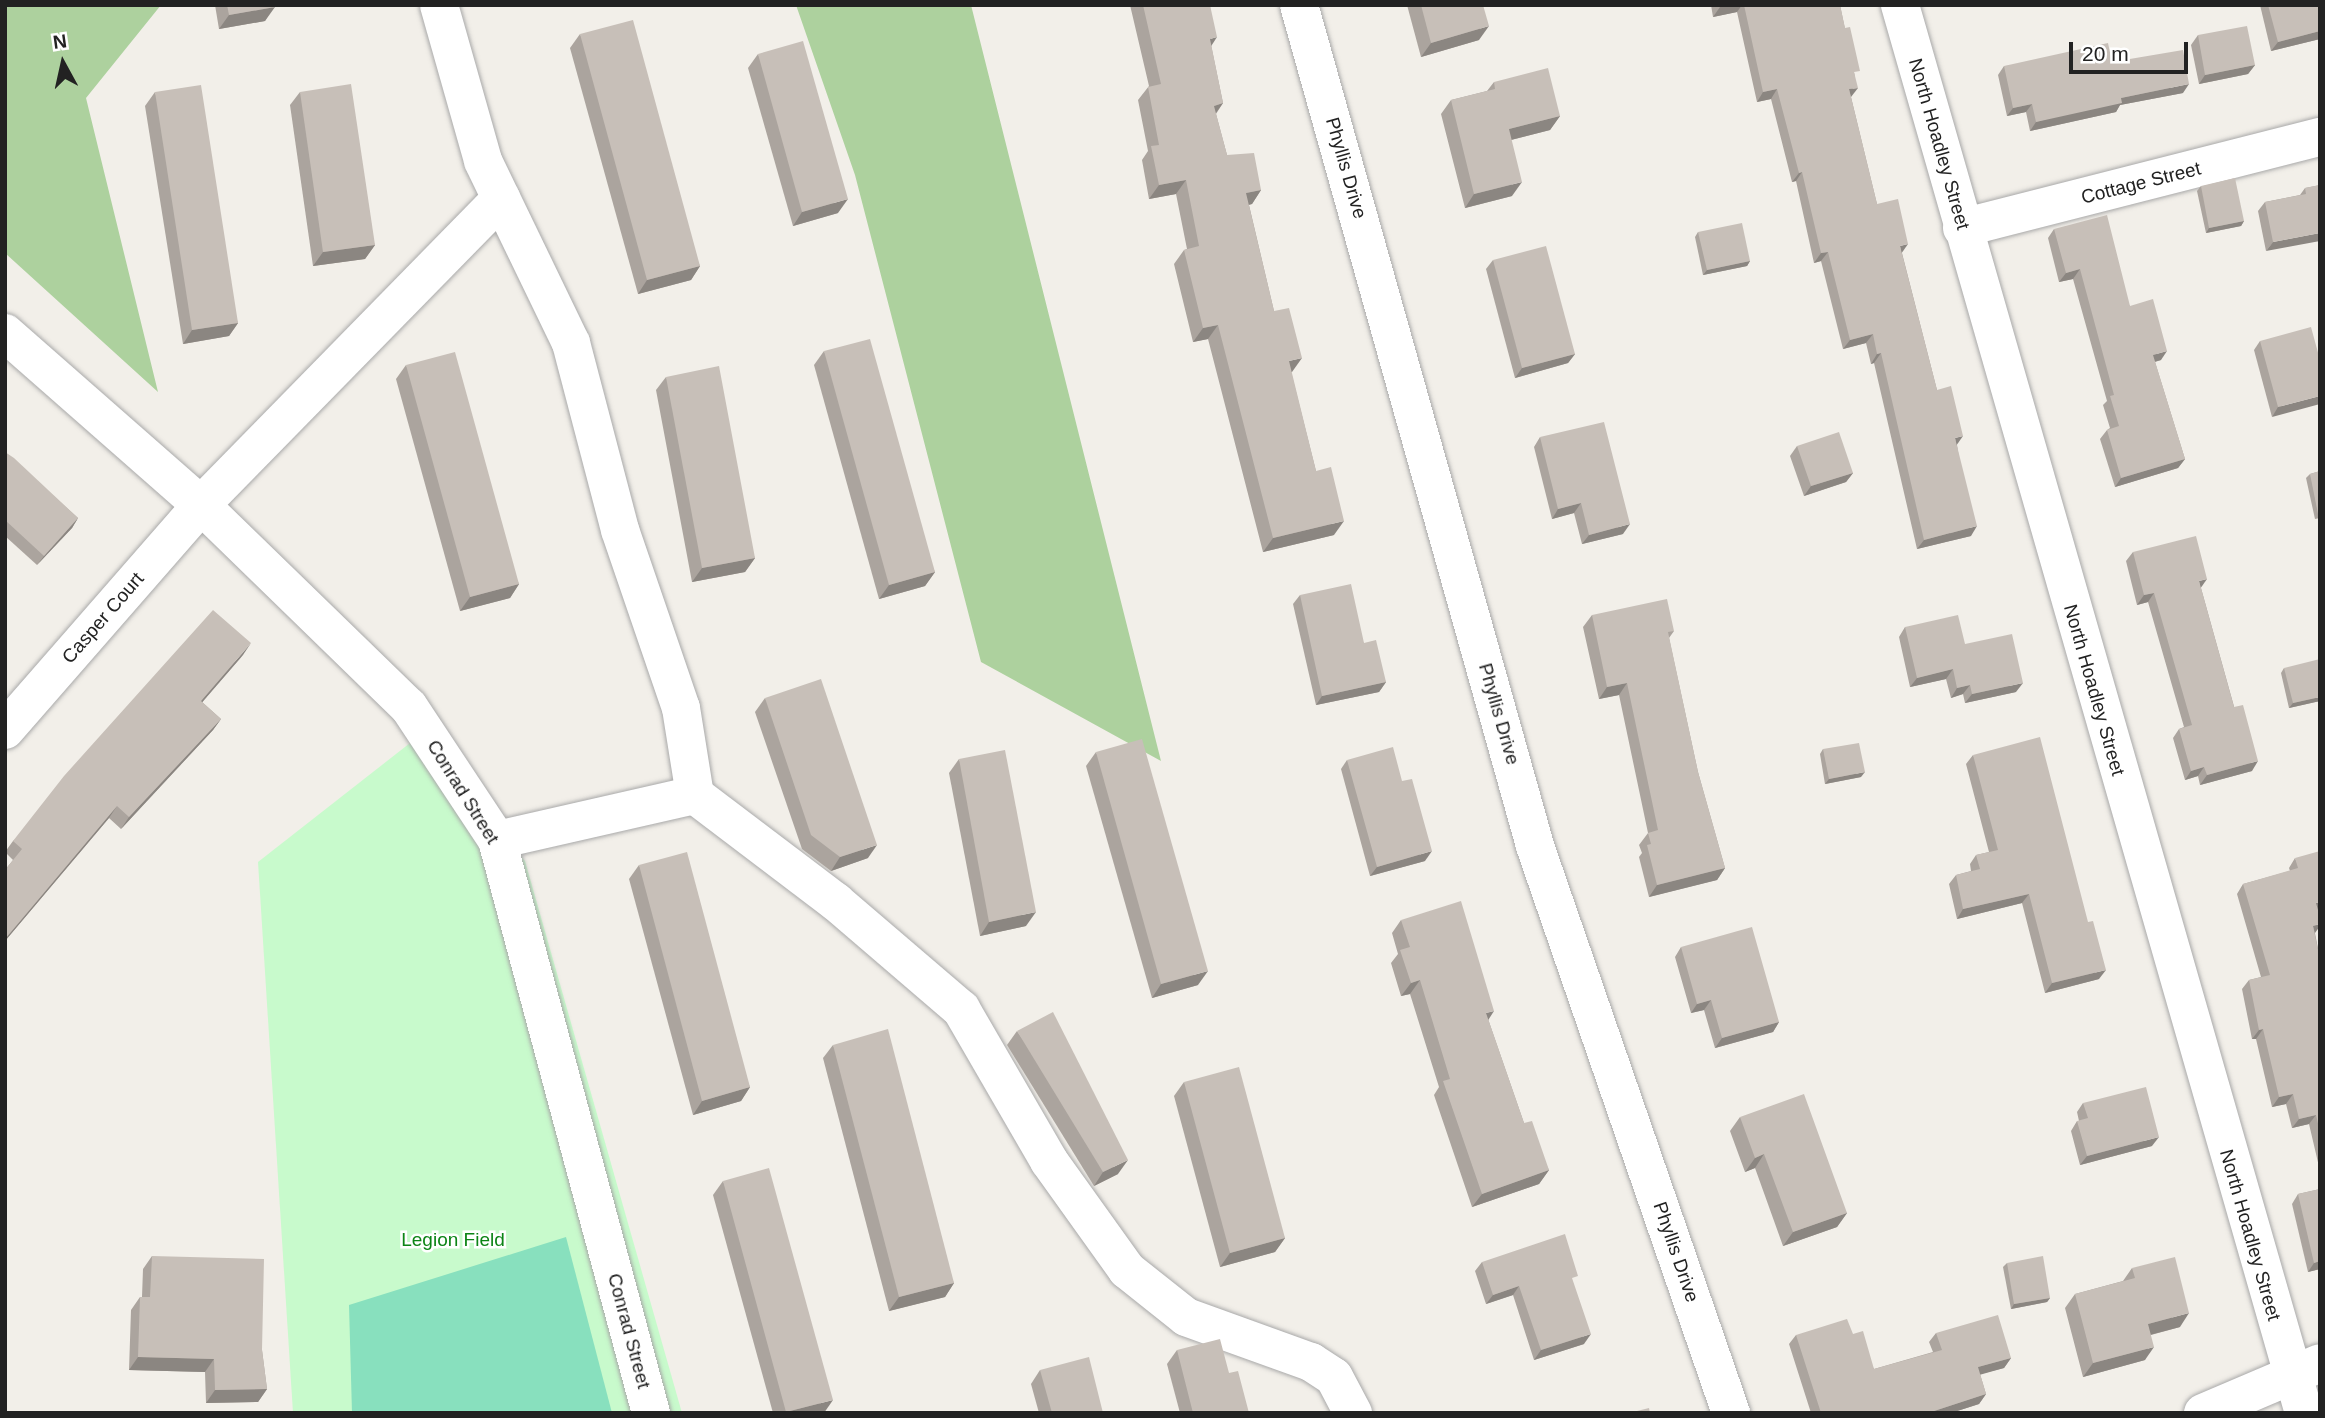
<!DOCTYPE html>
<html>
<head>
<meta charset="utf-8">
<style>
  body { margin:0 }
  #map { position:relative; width:2325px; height:1418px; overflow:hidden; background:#f2efe9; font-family:Arial,sans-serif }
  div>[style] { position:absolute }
  .forest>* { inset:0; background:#add19e }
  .park>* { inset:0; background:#c8facc }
  .pitch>* { inset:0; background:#88e0be }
  .roads { filter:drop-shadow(0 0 2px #a9a9a9) drop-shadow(0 0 2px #a9a9a9) }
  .minor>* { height:38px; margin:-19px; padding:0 19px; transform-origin:19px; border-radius:19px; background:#fff }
  .wall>* { inset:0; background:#aba49e }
  .shaded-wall>* { inset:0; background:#8b8681 }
  .building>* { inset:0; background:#c7bfb8 }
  span { translate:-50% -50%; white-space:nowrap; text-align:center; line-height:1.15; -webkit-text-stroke:5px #fff; paint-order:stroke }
  .street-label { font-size:19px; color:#222 }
  .park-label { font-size:19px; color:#0c8416 }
  .frame { position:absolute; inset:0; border:7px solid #222; pointer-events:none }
  .north { position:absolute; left:28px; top:28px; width:70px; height:70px; -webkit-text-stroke:5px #fff; paint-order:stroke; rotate:352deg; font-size:19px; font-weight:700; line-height:28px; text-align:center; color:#222 }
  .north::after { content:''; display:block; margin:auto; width:24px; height:32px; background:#222; clip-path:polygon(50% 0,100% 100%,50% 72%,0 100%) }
  .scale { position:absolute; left:2069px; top:42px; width:119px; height:32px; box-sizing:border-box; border:4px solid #222; border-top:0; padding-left:9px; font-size:21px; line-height:24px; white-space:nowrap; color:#222; -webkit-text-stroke:5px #fff; paint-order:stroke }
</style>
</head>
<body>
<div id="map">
  <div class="forest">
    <i style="clip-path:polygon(5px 5px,161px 5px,86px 98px,158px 392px,5px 253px)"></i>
    <i style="clip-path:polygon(796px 5px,971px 5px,1161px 761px,981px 662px,855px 175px)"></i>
  </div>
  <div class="park">
    <i style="clip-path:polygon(419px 736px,525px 861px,682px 1413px,293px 1413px,258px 862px)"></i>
  </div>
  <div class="pitch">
    <i style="clip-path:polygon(566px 1237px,612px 1413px,352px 1413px,349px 1305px)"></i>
  </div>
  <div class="roads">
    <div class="minor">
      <i style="left:439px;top:5px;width:162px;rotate:74.2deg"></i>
      <i style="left:483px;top:161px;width:202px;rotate:64.2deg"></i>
      <i style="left:571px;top:343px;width:193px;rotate:75.3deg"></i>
      <i style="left:620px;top:530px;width:188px;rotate:71.1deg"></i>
      <i style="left:681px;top:708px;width:88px;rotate:80.9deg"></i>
      <i style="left:695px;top:795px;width:177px;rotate:37.2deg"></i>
      <i style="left:836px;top:902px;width:165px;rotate:40.6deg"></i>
      <i style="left:961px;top:1009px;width:176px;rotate:59.9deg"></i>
      <i style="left:1049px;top:1161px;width:134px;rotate:54.4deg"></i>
      <i style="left:1127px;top:1270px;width:75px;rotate:38.5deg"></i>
      <i style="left:1186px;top:1317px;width:133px;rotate:19.8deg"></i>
      <i style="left:1311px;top:1362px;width:27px;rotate:33deg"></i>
      <i style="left:1334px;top:1377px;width:41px;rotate:62.2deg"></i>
      <i style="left:1299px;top:5px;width:873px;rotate:74.32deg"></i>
      <i style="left:1535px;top:846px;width:600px;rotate:70.93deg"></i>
      <i style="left:1900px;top:5px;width:1465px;rotate:73.99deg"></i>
      <i style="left:1962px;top:228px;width:369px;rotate:-14.3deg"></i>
      <i style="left:5px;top:333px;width:261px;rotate:41.3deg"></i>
      <i style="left:201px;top:505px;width:290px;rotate:44.2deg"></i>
      <i style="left:409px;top:707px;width:159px;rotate:56.5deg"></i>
      <i style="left:497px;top:840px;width:593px;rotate:74.96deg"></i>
      <i style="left:5px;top:730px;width:298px;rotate:-48.9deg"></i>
      <i style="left:201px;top:505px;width:429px;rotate:-45.6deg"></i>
      <i style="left:497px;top:840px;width:203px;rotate:-12.8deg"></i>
      <i style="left:2203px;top:1413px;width:127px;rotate:-23.1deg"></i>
    </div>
  </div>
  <div class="wall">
    <i style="clip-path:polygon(215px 5px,274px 5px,265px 21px,219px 29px)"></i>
    <i style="clip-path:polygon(1130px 5px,1210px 5px,1211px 45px,1223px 103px,1216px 114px,1227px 155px,1261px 190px,1252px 204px,1249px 205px,1274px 311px,1292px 372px,1291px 372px,1316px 471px,1334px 535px,1263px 552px,1208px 339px,1193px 342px,1174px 264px,1184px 250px,1187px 249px,1176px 194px,1149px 199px,1142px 160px,1148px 151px,1138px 100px,1149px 86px)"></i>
    <i style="clip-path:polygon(1407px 5px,1483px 5px,1479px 40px,1421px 57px)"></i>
    <i style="clip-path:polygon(1711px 5px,1840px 5px,1855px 77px,1851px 97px,1877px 204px,1902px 253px,1937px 390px,1957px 445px,1971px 536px,1917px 549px,1874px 363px,1871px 364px,1866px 343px,1843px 349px,1821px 261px,1814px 263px,1796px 181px,1792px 182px,1771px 99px,1757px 102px,1737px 12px,1713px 17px)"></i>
    <i style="clip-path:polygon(2260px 5px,2320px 5px,2320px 39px,2271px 51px)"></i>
    <i style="clip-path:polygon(580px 34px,700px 266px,691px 280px,638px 294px,570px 48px)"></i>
    <i style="clip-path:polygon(2198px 35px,2255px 65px,2248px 74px,2199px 84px,2191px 45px)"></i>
    <i style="clip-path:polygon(758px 54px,838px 213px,793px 226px,748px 68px)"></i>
    <i style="clip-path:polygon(2112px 62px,2183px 93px,2120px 105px,2116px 112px,2030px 131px,2026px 112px,2007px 116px,1998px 75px,2004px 66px)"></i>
    <i style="clip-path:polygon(1494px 82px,1560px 116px,1550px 130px,1511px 140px,1512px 196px,1465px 208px,1441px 114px,1451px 100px,1487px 91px)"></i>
    <i style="clip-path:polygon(155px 92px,238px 323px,229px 336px,183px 344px,145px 106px)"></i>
    <i style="clip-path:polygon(300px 92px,375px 245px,365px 259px,313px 266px,290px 105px)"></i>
    <i style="clip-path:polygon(2320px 185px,2266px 251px,2258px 211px,2265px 202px,2300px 195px,2305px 188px)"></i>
    <i style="clip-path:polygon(2201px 186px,2244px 221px,2241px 226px,2206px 233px,2197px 191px)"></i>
    <i style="clip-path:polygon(2054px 229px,2130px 306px,2161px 360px,2155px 362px,2185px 459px,2178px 468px,2115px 487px,2100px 439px,2107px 430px,2110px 428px,2103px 405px,2107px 401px,2073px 279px,2059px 282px,2048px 238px)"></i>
    <i style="clip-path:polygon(1698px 232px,1750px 261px,1747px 266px,1703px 275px,1695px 237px)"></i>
    <i style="clip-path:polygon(1493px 260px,1575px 354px,1568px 363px,1515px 378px,1486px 269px)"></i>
    <i style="clip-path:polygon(2260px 341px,2320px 360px,2272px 417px,2254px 350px)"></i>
    <i style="clip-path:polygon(824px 351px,935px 572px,925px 586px,879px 599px,814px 365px)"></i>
    <i style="clip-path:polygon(406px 365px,519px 584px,510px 598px,460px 611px,396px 379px)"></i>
    <i style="clip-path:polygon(666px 377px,755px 558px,745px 572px,692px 582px,656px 390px)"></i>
    <i style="clip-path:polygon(1540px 437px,1623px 534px,1582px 544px,1574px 513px,1552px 519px,1534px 447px)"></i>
    <i style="clip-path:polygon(1797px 446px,1853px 473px,1846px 482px,1804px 496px,1790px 456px)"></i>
    <i style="clip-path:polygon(5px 452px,78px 518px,72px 528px,37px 565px,5px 536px)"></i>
    <i style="clip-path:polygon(2320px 471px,2320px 518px,2315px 519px,2306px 478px,2310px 474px)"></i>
    <i style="clip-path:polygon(2133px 552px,2201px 588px,2252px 771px,2200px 785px,2198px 776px,2185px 780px,2173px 738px,2179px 729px,2184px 727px,2148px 602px,2137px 605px,2126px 561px)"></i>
    <i style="clip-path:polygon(1300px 595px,1364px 643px,1386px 682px,1379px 692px,1316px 705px,1293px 604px)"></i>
    <i style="clip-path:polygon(1592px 615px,1674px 631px,1669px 638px,1698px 772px,1725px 868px,1717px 880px,1649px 897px,1639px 857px,1642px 853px,1639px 845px,1648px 833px,1619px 695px,1599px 699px,1583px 627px)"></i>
    <i style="clip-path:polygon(1905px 627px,1965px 644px,2016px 692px,1965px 703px,1963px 694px,1951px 698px,1946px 679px,1910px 687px,1899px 637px)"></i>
    <i style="clip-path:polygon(243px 655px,202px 702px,221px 719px,213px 730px,121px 829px,109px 818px,5px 941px,5px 870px,13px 860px,5px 852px,13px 841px)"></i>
    <i style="clip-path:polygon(2284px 668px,2320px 701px,2289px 708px,2281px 673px)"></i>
    <i style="clip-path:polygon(765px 698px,868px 858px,831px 871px,802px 849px,755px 712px)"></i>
    <i style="clip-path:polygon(1823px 749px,1861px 777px,1825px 784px,1820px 754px)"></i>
    <i style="clip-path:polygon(1096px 752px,1198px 985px,1152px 998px,1086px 766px)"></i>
    <i style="clip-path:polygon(1973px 755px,2099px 979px,2045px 993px,2022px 903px,1957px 919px,1949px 884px,1956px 875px,1971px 871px,1970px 864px,1976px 855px,1989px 852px,1966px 764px)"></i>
    <i style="clip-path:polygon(959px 759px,1026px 926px,980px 936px,949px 773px)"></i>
    <i style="clip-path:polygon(1347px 760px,1425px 861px,1370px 876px,1341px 769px)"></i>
    <i style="clip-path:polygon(2295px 858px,2318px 910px,2315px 933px,2320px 959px,2320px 1171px,2309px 1124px,2292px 1128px,2286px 1104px,2272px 1107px,2256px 1039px,2252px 1039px,2242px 989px,2249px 980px,2261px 977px,2237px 894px,2243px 884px,2290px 871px,2289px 868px)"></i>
    <i style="clip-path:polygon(639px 865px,750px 1087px,741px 1101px,693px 1115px,629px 879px)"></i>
    <i style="clip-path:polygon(1401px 920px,1488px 1019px,1524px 1123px,1549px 1170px,1539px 1184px,1472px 1207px,1434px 1095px,1439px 1087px,1410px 994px,1401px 996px,1391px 963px,1398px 954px,1392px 933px)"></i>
    <i style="clip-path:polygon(1681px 947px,1779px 1022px,1773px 1032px,1715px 1048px,1704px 1010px,1691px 1013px,1675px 957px)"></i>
    <i style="clip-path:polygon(1017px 1031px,1118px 1174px,1094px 1186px,1007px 1045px)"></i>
    <i style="clip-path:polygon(833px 1045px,954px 1283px,945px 1297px,889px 1311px,823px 1058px)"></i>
    <i style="clip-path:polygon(1184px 1082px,1285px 1238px,1275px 1252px,1220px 1267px,1174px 1096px)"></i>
    <i style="clip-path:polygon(2083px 1103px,2152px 1146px,2080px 1165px,2071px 1131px,2077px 1121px,2079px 1121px,2077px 1112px)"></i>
    <i style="clip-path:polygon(1740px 1117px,1847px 1213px,1837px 1227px,1783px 1246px,1755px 1168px,1745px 1172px,1730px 1131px)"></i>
    <i style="clip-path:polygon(723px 1181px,824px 1413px,773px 1413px,713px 1195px)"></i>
    <i style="clip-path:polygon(2320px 1189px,2320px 1269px,2308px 1272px,2292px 1204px,2298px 1194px)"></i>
    <i style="clip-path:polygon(152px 1256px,262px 1350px,267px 1389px,258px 1402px,206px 1403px,205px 1372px,129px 1370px,131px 1310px,140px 1297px,142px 1297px,143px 1269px)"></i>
    <i style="clip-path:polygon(1482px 1262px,1573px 1283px,1584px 1344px,1534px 1360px,1513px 1295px,1486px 1304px,1475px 1271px)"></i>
    <i style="clip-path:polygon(2007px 1263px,2050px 1298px,2047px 1302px,2011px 1309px,2003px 1267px)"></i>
    <i style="clip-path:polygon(2132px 1268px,2180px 1327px,2151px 1335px,2145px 1360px,2083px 1377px,2065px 1308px,2075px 1294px,2123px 1281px)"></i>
    <i style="clip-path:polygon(1936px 1333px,2011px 1358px,2004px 1368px,1980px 1374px,1986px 1394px,1979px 1404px,1951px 1413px,1811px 1413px,1789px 1344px,1796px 1335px,1853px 1334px,1874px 1369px,1933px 1352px,1929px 1342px)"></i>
    <i style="clip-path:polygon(1177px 1350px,1229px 1373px,1249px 1413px,1180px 1413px,1167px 1364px)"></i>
    <i style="clip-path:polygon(1040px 1370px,1103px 1413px,1039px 1413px,1031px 1384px)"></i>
  </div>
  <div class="shaded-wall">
    <i style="clip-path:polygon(1730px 5px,1742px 5px,1737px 12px,1713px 17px,1720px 7px)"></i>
    <i style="clip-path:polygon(275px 7px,265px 21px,219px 29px,229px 15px)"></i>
    <i style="clip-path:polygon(1489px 26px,1479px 40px,1421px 57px,1431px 43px)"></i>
    <i style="clip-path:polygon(2320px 31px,2320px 39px,2271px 51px,2278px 42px)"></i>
    <i style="clip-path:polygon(1217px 37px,1208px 51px,1210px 39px)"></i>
    <i style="clip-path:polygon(2255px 65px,2248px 74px,2199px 84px,2205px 75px)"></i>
    <i style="clip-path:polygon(2189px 84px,2183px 93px,2120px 105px,2116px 112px,2030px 131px,2036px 122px,2121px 98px)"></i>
    <i style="clip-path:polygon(1858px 88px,1851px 97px,1849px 89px)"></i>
    <i style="clip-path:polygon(1777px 89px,1771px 99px,1757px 102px,1763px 92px)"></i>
    <i style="clip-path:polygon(1223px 103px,1213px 117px,1214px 106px)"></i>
    <i style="clip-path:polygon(2032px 104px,2026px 112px,2007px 116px,2013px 108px)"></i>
    <i style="clip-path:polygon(1560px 116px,1550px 130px,1499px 143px,1509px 129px)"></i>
    <i style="clip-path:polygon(1802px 172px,1796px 181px,1792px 182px,1799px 173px)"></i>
    <i style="clip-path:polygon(1186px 180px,1176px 194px,1149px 199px,1159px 185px)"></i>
    <i style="clip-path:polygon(1522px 182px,1512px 196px,1465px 208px,1474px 194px)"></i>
    <i style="clip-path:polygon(1261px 190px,1252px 204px,1236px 207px,1246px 193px)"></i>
    <i style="clip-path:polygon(848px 199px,838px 213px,793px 226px,802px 212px)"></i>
    <i style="clip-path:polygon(2244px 221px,2241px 226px,2206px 233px,2209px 228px)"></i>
    <i style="clip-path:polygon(2320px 233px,2320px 241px,2266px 251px,2273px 242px)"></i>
    <i style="clip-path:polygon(1908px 244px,1901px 254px,1900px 246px)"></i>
    <i style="clip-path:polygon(375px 245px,365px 259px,313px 266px,323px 252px)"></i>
    <i style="clip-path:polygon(1828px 252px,1821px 261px,1814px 263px,1821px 253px)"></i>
    <i style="clip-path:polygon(1750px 261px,1747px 266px,1703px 275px,1707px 270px)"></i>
    <i style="clip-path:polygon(700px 266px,691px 280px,638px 294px,647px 280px)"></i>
    <i style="clip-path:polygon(2080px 269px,2073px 279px,2059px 282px,2066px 273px)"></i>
    <i style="clip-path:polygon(238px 323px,229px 336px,183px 344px,192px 330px)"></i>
    <i style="clip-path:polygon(1218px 325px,1208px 339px,1193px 342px,1203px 328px)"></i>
    <i style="clip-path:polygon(1873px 334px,1866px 343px,1843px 349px,1850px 340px)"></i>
    <i style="clip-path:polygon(2167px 351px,2161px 360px,2146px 364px,2153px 355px)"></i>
    <i style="clip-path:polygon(1881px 353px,1874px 363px,1871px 364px,1877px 354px)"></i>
    <i style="clip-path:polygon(1575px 354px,1568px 363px,1515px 378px,1522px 368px)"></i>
    <i style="clip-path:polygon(1302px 358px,1292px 372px,1279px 375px,1289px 361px)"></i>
    <i style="clip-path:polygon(2320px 396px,2320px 404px,2272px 417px,2278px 407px)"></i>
    <i style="clip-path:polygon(1963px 436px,1956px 446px,1955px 438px)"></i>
    <i style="clip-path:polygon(2185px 459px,2178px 468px,2115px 487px,2121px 478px)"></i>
    <i style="clip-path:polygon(1853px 473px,1846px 482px,1804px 496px,1811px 486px)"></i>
    <i style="clip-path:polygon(1581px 503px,1574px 513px,1552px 519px,1558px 509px)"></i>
    <i style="clip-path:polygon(78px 518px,72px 528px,37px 565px,44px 556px)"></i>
    <i style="clip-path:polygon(1344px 521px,1334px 535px,1263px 552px,1273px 538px)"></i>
    <i style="clip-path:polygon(1630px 524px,1623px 534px,1582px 544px,1589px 535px)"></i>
    <i style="clip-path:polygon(1977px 526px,1971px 536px,1917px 549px,1924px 540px)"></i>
    <i style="clip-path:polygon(755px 558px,745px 572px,692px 582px,702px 568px)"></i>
    <i style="clip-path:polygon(935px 572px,925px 586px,879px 599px,889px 585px)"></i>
    <i style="clip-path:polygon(2207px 579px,2200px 589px,2199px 581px)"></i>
    <i style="clip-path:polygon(519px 584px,510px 598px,460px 611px,470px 597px)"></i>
    <i style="clip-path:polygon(2154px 593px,2148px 602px,2137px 605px,2144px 595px)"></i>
    <i style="clip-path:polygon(251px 643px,243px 655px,193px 713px,201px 701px)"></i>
    <i style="clip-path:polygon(1953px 669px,1946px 679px,1910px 687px,1917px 678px)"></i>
    <i style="clip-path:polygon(1386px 682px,1379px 692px,1316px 705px,1322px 696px)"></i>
    <i style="clip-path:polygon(1627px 683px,1619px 695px,1599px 699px,1607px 687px)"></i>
    <i style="clip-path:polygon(2023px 683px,2016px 692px,1965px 703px,1972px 694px)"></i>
    <i style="clip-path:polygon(1970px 685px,1963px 694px,1951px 698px,1957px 688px)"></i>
    <i style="clip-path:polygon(2320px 697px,2320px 701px,2289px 708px,2293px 703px)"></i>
    <i style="clip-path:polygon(221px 719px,213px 730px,121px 829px,129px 817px)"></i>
    <i style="clip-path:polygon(2258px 761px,2252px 771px,2200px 785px,2207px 775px)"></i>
    <i style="clip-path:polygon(2204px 767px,2198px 776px,2185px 780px,2191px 771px)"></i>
    <i style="clip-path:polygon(1865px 772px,1861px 777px,1825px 784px,1829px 779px)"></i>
    <i style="clip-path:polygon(117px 806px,109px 818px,5px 941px,5px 939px)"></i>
    <i style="clip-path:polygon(877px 845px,868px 858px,831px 871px,840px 857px)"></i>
    <i style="clip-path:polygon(1432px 851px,1425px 861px,1370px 876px,1377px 867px)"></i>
    <i style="clip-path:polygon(1725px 868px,1717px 880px,1649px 897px,1657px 885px)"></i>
    <i style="clip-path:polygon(2029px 894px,2022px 903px,1957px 919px,1963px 909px)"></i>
    <i style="clip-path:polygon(2320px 902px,2320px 910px,2309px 913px,2316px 903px)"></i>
    <i style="clip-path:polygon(1036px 912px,1026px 926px,980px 936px,989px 922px)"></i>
    <i style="clip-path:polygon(2320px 924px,2320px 926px,2315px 933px,2313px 926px)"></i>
    <i style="clip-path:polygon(2106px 970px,2099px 979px,2045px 993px,2052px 983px)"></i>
    <i style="clip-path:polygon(1208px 971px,1198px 985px,1152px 998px,1161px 984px)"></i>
    <i style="clip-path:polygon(1420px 980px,1410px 994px,1401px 996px,1411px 983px)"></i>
    <i style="clip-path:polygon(1711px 1000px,1704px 1010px,1691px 1013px,1697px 1004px)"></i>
    <i style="clip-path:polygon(1494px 1011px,1485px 1025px,1486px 1013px)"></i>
    <i style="clip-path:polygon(1779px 1022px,1773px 1032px,1715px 1048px,1722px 1038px)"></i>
    <i style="clip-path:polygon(2263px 1029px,2256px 1039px,2252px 1039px,2259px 1030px)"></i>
    <i style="clip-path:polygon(750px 1087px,741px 1101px,693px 1115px,702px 1101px)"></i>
    <i style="clip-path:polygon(2293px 1094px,2286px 1104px,2272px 1107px,2279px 1097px)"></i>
    <i style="clip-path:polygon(2316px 1115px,2309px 1124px,2292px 1128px,2299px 1119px)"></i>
    <i style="clip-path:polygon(2159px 1137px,2152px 1146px,2080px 1165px,2087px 1156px)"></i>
    <i style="clip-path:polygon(1764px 1154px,1755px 1168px,1745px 1172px,1755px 1158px)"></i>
    <i style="clip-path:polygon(1128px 1160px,1118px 1174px,1094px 1186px,1103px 1172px)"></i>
    <i style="clip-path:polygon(1549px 1170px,1539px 1184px,1472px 1207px,1482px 1194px)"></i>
    <i style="clip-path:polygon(1847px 1213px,1837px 1227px,1783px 1246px,1793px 1232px)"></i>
    <i style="clip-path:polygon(1285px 1238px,1275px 1252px,1220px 1267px,1230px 1253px)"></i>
    <i style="clip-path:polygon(2320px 1261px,2320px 1269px,2308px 1272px,2314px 1263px)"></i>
    <i style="clip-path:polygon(954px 1283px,945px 1297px,889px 1311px,899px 1297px)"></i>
    <i style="clip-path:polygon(1519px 1286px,1513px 1295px,1486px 1304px,1493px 1295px)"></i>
    <i style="clip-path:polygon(2050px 1298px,2047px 1302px,2011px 1309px,2014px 1304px)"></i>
    <i style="clip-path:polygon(2189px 1313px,2180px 1327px,2138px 1338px,2148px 1324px)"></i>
    <i style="clip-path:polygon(1591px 1334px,1584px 1344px,1534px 1360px,1541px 1350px)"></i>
    <i style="clip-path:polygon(2154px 1347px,2145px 1360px,2083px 1377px,2093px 1363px)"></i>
    <i style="clip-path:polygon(138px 1357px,214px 1359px,205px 1372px,129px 1370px)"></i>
    <i style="clip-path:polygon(2011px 1358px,2004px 1368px,1972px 1377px,1978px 1367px)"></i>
    <i style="clip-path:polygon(267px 1389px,258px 1402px,206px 1403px,215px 1390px)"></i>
    <i style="clip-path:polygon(1986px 1394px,1979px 1404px,1951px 1413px,1928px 1413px)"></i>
    <i style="clip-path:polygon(833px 1400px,824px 1413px,786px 1413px,786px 1412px)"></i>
  </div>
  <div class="building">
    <i style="clip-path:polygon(227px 5px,274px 5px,275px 7px,229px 15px)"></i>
    <i style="clip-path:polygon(1143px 5px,1210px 5px,1217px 37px,1210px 39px,1223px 103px,1214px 106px,1227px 155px,1254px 153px,1261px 190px,1246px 193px,1274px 311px,1289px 308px,1302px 358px,1289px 361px,1316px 471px,1331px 467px,1344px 521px,1273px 538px,1218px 325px,1203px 328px,1184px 250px,1199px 246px,1186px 180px,1159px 185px,1151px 146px,1159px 145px,1148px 87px,1161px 84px)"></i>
    <i style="clip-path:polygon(1421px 5px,1483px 5px,1489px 26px,1431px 43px)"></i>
    <i style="clip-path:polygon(1744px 5px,1840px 5px,1845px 28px,1850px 27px,1860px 71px,1854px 72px,1858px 88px,1849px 89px,1877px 204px,1898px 199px,1908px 244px,1900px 246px,1937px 390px,1951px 386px,1963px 436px,1955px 438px,1977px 526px,1924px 540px,1881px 353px,1877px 354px,1873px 334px,1850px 340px,1828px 252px,1821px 253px,1802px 172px,1799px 173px,1777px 89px,1763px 92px)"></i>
    <i style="clip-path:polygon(2268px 5px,2320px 5px,2320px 31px,2278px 42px)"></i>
    <i style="clip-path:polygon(633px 20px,700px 266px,647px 280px,580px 34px)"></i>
    <i style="clip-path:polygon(2247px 26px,2255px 65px,2205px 75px,2198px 35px)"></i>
    <i style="clip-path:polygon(803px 41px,848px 199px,802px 212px,758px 54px)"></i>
    <i style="clip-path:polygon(2108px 43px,2112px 62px,2183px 50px,2189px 84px,2121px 98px,2122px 103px,2036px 122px,2032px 104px,2013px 108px,2004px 66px)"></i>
    <i style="clip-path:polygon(1548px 68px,1560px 116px,1509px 129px,1522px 182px,1474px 194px,1451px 100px,1495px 89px,1494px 82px)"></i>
    <i style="clip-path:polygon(351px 84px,375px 245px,323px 252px,300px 92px)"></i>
    <i style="clip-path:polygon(201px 85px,238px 323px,192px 330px,155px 92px)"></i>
    <i style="clip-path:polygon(2235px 178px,2244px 221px,2209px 228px,2201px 186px)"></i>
    <i style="clip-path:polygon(2320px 185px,2320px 233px,2273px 242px,2265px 202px,2306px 194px,2305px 188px)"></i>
    <i style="clip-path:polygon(2107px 215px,2130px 306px,2153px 299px,2167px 351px,2153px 355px,2185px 459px,2121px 478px,2107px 430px,2119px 426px,2110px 396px,2114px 395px,2080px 269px,2066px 273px,2054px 229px)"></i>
    <i style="clip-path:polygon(1742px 223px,1750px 261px,1707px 270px,1698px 232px)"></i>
    <i style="clip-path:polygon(1546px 246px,1575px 354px,1522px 368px,1493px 260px)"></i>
    <i style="clip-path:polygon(2311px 327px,2320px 360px,2320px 396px,2278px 407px,2260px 341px)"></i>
    <i style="clip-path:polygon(870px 339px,935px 572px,889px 585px,824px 351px)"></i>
    <i style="clip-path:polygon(455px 352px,519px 584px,470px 597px,406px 365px)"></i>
    <i style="clip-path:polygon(719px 366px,755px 558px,702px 568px,666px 377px)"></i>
    <i style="clip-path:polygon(1604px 422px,1630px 524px,1589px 535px,1581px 503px,1558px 509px,1540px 437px)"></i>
    <i style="clip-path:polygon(1839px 432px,1853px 473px,1811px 486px,1797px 446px)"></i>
    <i style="clip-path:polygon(5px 452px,14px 458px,78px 518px,44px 556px,5px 520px)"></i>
    <i style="clip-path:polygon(2320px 471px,2320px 514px,2318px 514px,2310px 474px)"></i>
    <i style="clip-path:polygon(2196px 536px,2207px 579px,2199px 581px,2234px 707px,2243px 705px,2258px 761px,2207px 775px,2204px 767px,2191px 771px,2179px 729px,2192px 725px,2154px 593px,2144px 595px,2133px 552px)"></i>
    <i style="clip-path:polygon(1351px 584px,1364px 643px,1376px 640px,1386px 682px,1322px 696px,1300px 595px)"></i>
    <i style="clip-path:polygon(1667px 599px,1674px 631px,1668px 632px,1698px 772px,1725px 868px,1657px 885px,1647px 845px,1651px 844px,1648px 833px,1658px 830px,1627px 683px,1607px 687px,1592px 615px)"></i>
    <i style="clip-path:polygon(213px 610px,251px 643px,201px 701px,221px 719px,129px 817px,117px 806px,5px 939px,5px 870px,22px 849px,13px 841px,64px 776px)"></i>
    <i style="clip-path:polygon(1958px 615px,1965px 644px,2012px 634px,2023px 683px,1972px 694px,1970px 685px,1957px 688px,1953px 669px,1917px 678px,1905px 627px)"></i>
    <i style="clip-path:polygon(2320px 659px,2320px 697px,2293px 703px,2284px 668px)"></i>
    <i style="clip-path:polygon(821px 679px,877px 845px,840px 857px,811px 835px,765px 698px)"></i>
    <i style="clip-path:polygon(2040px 737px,2088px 922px,2093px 921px,2106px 970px,2052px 983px,2029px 894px,1963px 909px,1956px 875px,1980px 869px,1976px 855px,1998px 850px,1973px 755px)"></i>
    <i style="clip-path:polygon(1142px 739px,1208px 971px,1161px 984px,1096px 752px)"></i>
    <i style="clip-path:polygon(1859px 743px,1865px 772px,1829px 779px,1823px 749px)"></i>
    <i style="clip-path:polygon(1393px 747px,1402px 781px,1412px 779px,1432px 851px,1377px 867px,1347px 760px)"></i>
    <i style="clip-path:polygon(1005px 750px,1036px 912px,989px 922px,959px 759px)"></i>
    <i style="clip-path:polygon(2320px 851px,2320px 902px,2316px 903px,2320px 917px,2320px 924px,2313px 926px,2320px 959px,2320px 1132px,2316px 1115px,2299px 1119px,2293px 1094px,2279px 1097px,2263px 1029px,2259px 1030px,2249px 980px,2270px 975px,2243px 884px,2298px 868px,2295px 858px)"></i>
    <i style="clip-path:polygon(687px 852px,750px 1087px,702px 1101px,639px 865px)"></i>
    <i style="clip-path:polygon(1461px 901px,1494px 1011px,1486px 1013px,1524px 1123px,1532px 1121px,1549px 1170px,1482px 1194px,1443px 1081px,1450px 1079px,1420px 980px,1411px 983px,1400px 950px,1410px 947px,1401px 920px)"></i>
    <i style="clip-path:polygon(1752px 927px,1779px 1022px,1722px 1038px,1711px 1000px,1697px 1004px,1681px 947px)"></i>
    <i style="clip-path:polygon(1053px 1012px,1128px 1160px,1103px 1172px,1017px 1031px)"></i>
    <i style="clip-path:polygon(888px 1029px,954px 1283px,899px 1297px,833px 1045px)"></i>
    <i style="clip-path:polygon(1239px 1067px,1285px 1238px,1230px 1253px,1184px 1082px)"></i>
    <i style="clip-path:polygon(2146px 1087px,2159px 1137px,2087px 1156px,2077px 1121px,2088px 1118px,2083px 1103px)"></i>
    <i style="clip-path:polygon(1804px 1094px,1847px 1213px,1793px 1232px,1764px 1154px,1755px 1158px,1740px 1117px)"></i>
    <i style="clip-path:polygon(769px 1168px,833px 1400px,786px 1412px,723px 1181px)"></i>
    <i style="clip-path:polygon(2320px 1189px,2320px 1261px,2314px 1263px,2298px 1194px)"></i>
    <i style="clip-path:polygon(1565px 1234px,1578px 1276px,1572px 1278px,1591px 1334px,1541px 1350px,1519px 1286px,1493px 1295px,1482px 1262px)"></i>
    <i style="clip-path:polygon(152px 1256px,264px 1259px,262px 1350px,267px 1389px,215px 1390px,214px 1359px,138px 1357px,140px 1297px,150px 1297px)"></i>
    <i style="clip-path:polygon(2043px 1256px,2050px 1298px,2014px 1304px,2007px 1263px)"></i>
    <i style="clip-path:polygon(2175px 1257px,2189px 1313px,2148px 1324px,2154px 1347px,2093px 1363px,2075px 1294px,2135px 1278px,2132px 1268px)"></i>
    <i style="clip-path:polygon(1998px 1315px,2011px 1358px,1978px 1367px,1986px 1394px,1928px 1413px,1821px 1413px,1796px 1335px,1847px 1319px,1853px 1334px,1863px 1331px,1874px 1369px,1942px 1350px,1936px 1333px)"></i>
    <i style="clip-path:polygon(1220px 1339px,1229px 1373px,1238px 1371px,1249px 1413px,1193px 1413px,1177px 1350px)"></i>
    <i style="clip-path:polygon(1089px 1357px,1103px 1413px,1052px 1413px,1040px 1370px)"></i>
    <i style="clip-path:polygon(1649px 1408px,1650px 1413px,1629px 1413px)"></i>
  </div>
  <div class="street-label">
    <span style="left:1939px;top:144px;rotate:74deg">North Hoadley Street</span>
    <span style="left:1346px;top:168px;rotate:74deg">Phyllis Drive</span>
    <span style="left:2141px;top:183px;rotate:-14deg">Cottage Street</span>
    <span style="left:103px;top:618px;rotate:-49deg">Casper Court</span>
    <span style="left:2094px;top:690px;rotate:74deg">North Hoadley Street</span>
    <span style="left:1499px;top:714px;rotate:74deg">Phyllis Drive</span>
    <span style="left:463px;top:792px;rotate:58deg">Conrad Street</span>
    <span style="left:2250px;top:1235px;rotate:74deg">North Hoadley Street</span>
    <span style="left:1676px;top:1252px;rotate:71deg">Phyllis Drive</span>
    <span style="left:629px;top:1331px;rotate:75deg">Conrad Street</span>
  </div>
  <div class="park-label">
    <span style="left:453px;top:1240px">Legion Field</span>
  </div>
  <div class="frame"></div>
  <div class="north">N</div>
  <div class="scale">20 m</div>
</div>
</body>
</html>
